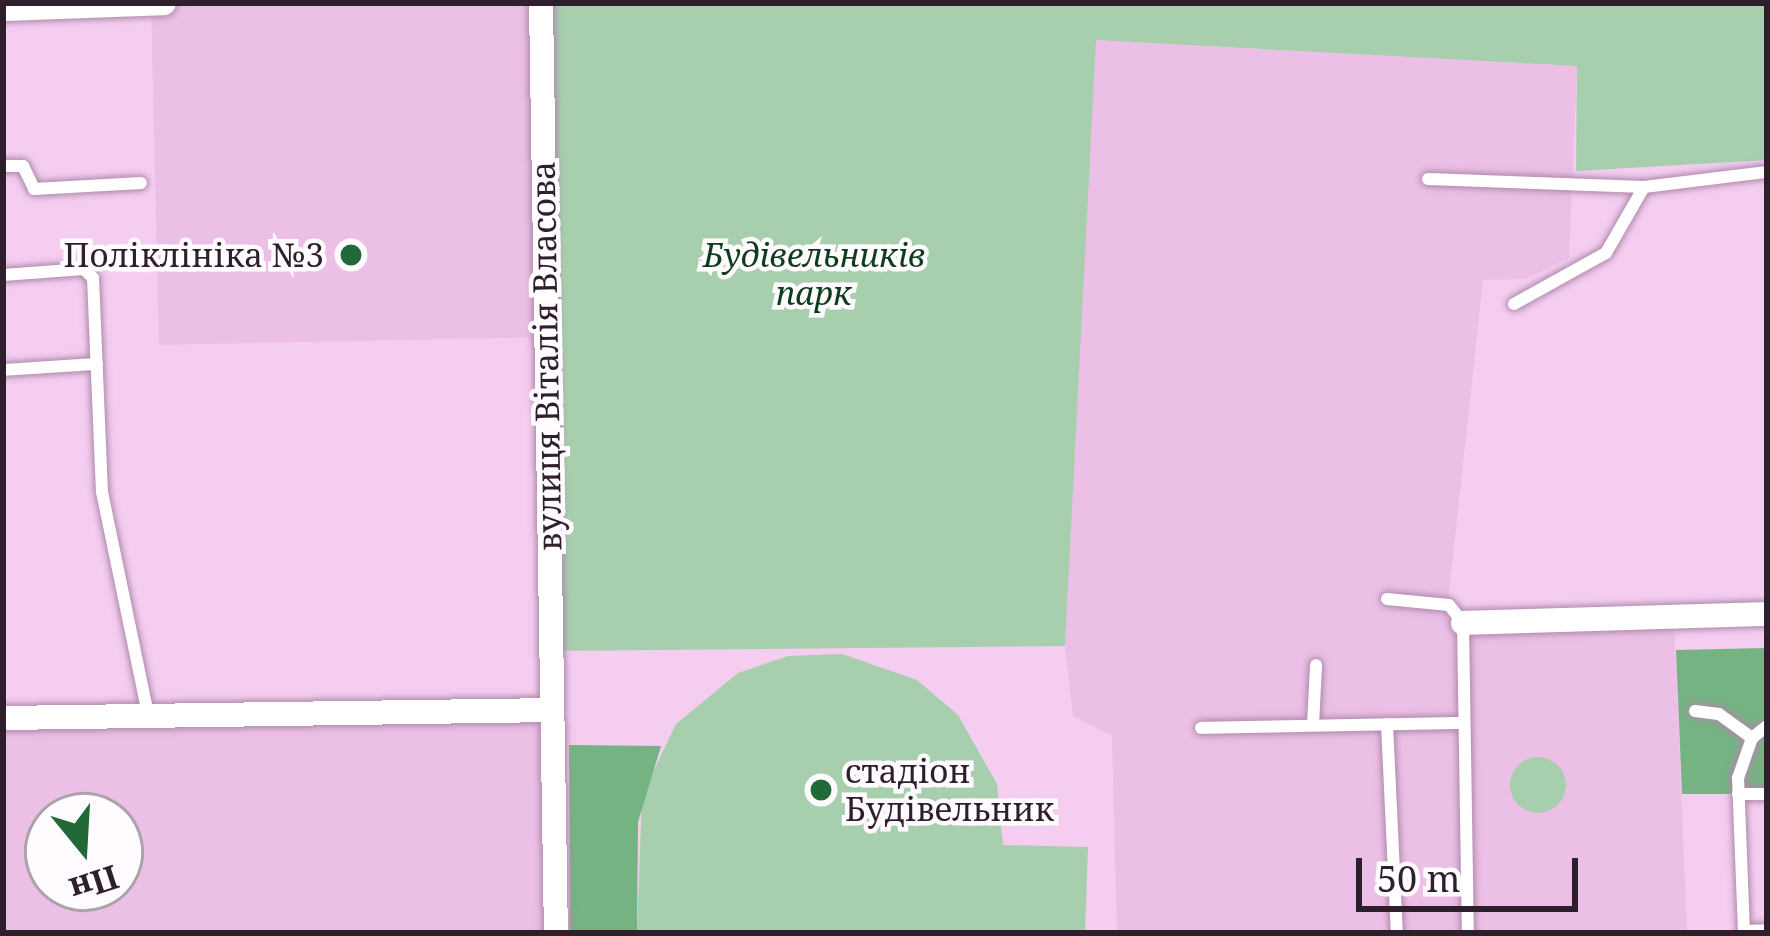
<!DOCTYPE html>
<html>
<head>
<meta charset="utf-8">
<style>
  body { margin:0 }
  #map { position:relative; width:1770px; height:936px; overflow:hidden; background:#f4cdf0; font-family:"Noto Serif",serif }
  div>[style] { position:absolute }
  .built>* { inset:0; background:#ecbfe6 }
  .green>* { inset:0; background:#a7cfae }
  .round { border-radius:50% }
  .forest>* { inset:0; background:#75b382 }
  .roads { filter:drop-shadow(0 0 3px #af8aab) drop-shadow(0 0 3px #af8aab) }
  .service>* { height:12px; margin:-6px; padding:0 6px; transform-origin:6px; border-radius:6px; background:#fff }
  .minor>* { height:24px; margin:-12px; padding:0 12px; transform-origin:12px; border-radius:12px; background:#fff }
  .dots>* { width:33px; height:33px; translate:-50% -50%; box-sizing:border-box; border:6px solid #fffbfe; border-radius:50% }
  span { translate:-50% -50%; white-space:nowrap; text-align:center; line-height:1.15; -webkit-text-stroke:9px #fffbfe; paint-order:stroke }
  .poi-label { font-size:33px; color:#2e1f2d }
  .right { translate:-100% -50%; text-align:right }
  .left { translate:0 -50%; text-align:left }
  .park-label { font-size:33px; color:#0e3d1d; font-style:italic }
  .street-label { font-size:33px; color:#2e1f2d }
  .frame { position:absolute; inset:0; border:6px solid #2e1f2d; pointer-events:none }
  .north { position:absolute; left:24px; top:792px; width:120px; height:120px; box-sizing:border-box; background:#fffbfe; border:3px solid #aba3aa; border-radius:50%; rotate:162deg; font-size:33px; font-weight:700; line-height:48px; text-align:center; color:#2e1f2d }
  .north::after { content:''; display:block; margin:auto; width:42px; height:54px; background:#216a37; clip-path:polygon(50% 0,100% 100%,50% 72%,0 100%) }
  .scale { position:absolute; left:1356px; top:858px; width:222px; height:54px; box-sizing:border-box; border:6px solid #2e1f2d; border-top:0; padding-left:15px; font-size:36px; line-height:42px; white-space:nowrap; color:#2e1f2d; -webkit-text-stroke:9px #fffbfe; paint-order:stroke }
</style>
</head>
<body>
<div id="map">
  <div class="built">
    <i style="clip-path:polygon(541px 3px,546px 337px,159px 345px,151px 4px)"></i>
    <i style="clip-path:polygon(1095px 40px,1577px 66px,1569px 258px,1525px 279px,1483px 280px,1446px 620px,1674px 616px,1687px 933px,1117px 933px,1112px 736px,1073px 716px,1065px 646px)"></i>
    <i style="clip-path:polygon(evenodd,552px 710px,556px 933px,3px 933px,3px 718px,552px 710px,48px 816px,120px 816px,120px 888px,48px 888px,48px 816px)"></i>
  </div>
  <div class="green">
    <i style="clip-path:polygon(541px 3px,1767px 3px,1767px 160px,1576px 171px,1577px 66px,1096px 40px,1065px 646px,551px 651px)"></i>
    <i style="clip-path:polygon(842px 654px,917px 680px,958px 715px,997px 784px,1003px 845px,1088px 847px,1085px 933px,637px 933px,642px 795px,676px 724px,738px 673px,788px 656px)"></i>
    <i class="round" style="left:1510px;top:757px;width:56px;height:56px"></i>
  </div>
  <div class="forest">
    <i style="clip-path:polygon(1767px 648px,1767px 794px,1682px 794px,1676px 650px)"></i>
    <i style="clip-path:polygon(569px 745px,661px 746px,638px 822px,637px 933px,570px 933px)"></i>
  </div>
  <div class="roads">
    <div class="service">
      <i style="left:3px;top:166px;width:20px"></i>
      <i style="left:23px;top:166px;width:25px;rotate:64deg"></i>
      <i style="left:34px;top:189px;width:107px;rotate:-3.2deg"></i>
      <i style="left:1428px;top:179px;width:216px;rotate:2.1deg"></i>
      <i style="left:3px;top:275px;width:81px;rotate:-4.2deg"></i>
      <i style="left:84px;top:269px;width:13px;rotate:45deg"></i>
      <i style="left:93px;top:278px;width:214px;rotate:87.6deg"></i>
      <i style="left:102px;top:492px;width:228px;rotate:78.3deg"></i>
      <i style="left:1514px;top:304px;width:105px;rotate:-29deg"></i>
      <i style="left:1606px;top:253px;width:76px;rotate:-60.1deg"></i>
      <i style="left:1644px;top:187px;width:124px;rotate:-7deg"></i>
      <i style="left:3px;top:370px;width:94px;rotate:-3.7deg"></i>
      <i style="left:1387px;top:599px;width:62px;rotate:5.5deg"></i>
      <i style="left:1449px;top:605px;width:23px;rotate:52deg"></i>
      <i style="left:1463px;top:623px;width:310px;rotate:89.1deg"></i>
      <i style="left:1695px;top:711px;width:24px;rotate:7deg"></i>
      <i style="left:1719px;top:714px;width:41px;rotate:36deg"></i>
      <i style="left:1387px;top:724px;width:209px;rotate:87.3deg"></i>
      <i style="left:1313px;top:725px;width:60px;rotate:-87.1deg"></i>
      <i style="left:1201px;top:728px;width:262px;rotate:-1.1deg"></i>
      <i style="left:1738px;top:794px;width:29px"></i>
      <i style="left:1744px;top:931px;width:23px;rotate:-2deg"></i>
      <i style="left:1744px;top:933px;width:155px;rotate:-92.2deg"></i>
      <i style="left:1738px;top:778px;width:42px;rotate:-70.7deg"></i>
      <i style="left:1752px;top:738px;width:19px;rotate:-39deg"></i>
    </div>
    <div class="minor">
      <i style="left:541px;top:3px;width:930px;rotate:89.08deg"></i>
      <i style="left:3px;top:9px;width:161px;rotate:-2.1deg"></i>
      <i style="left:1463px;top:623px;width:304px;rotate:-1.7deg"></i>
      <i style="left:3px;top:718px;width:549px;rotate:-0.83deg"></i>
    </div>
  </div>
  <div class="dots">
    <i style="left:351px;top:255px;background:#216a37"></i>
    <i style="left:821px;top:790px;background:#216a37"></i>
  </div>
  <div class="poi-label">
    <span class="right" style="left:324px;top:255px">Поліклініка №3</span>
    <span class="left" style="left:845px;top:790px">стадіон<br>Будівельник</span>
  </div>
  <div class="park-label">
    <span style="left:814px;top:274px">Будівельників<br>парк</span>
  </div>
  <div class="street-label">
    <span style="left:546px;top:356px;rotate:-91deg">вулиця Віталія Власова</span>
  </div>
  <div class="frame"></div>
  <div class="north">Пн</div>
  <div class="scale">50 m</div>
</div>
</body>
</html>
